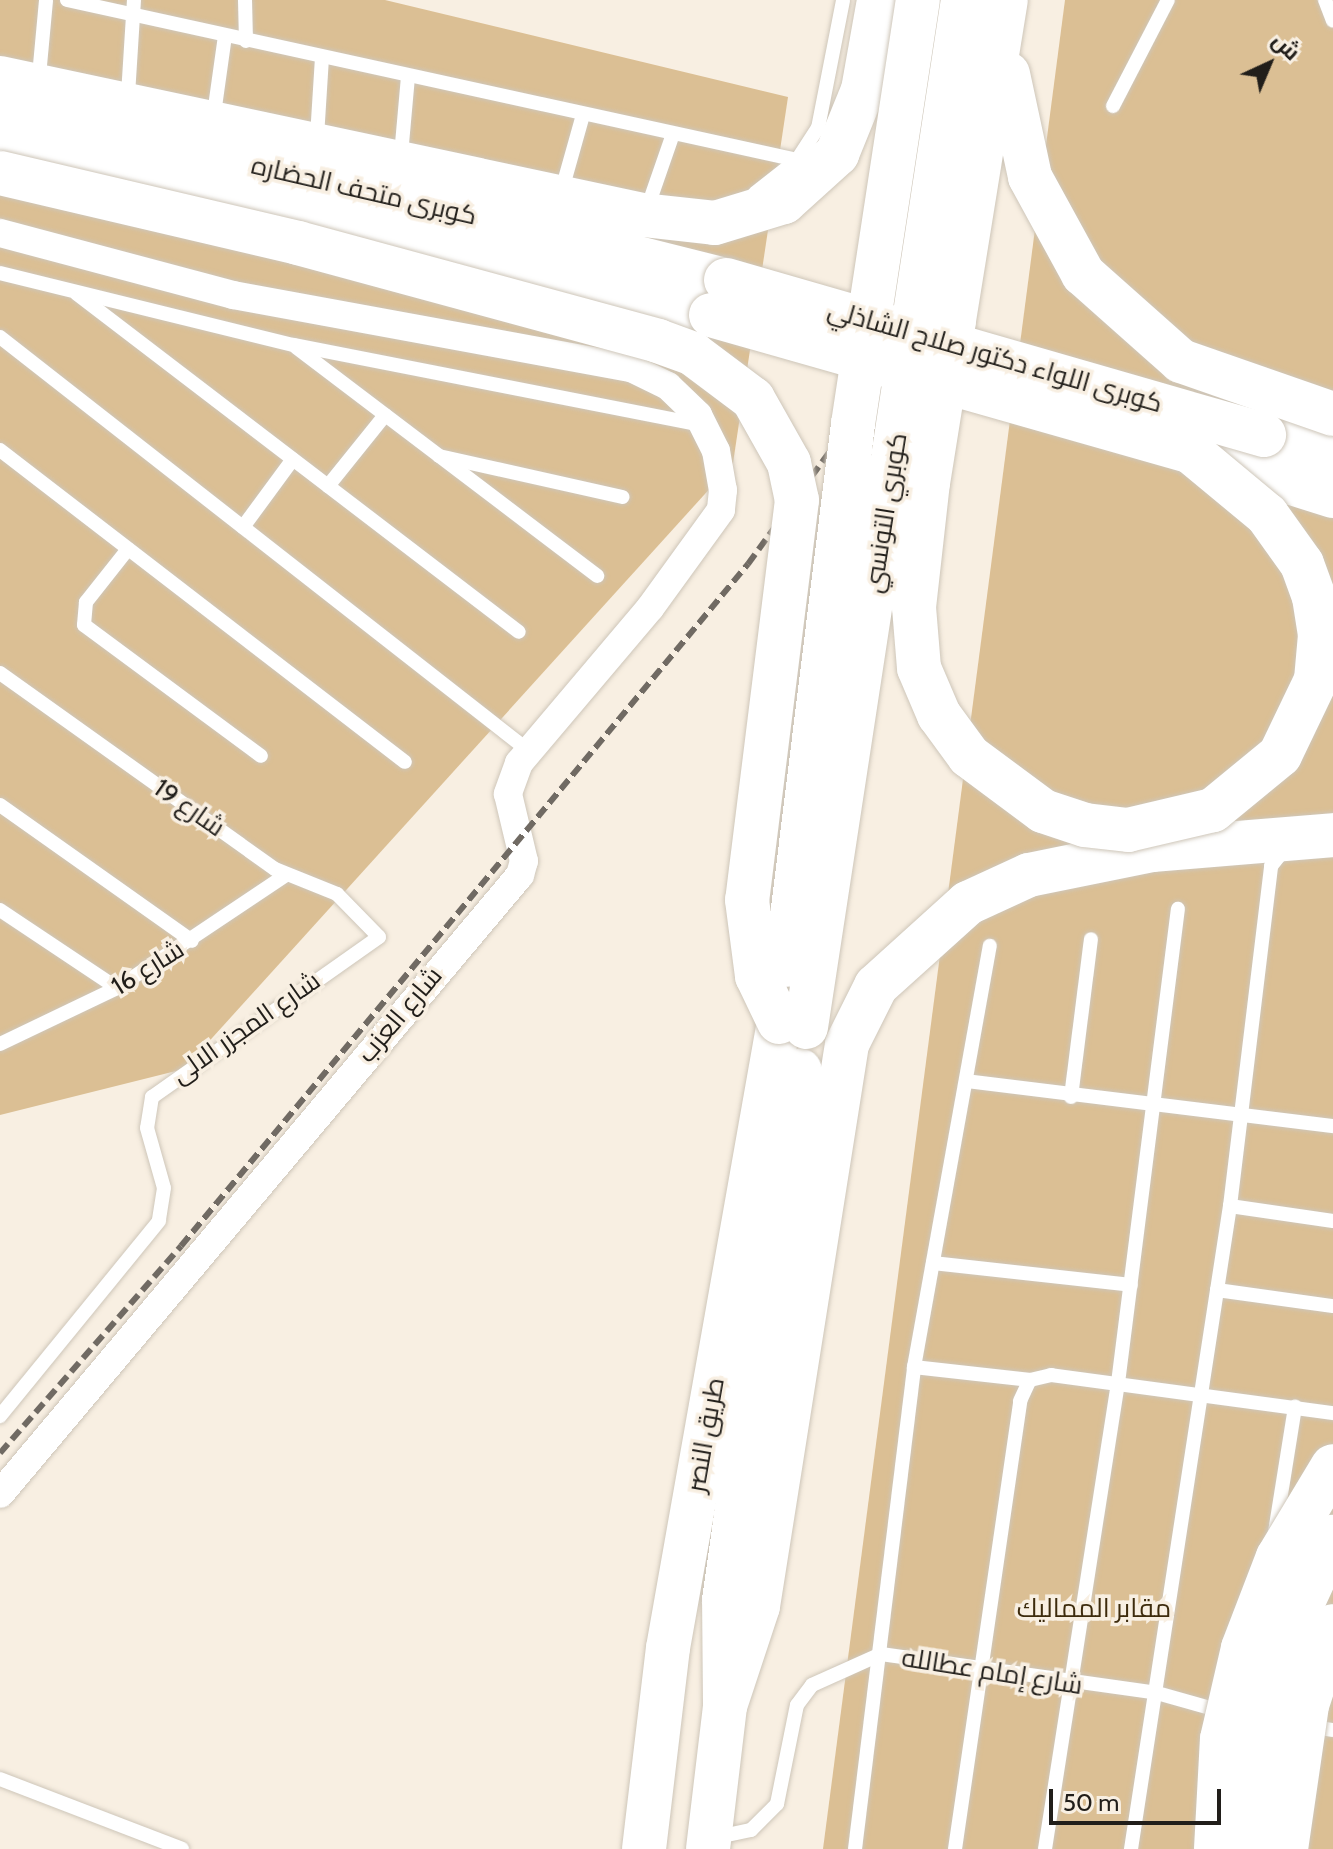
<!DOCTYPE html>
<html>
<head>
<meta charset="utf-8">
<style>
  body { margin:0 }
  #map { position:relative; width:1333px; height:1849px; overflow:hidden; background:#f8efe2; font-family:Cabin,Cairo,sans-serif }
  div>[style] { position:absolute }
  .green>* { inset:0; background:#dbbf94 }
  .roads { filter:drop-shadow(0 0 2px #cec6b9) drop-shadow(0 0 2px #cec6b9) }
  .lane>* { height:14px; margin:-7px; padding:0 7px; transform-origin:7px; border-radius:7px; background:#fff }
  .street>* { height:28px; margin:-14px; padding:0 14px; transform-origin:14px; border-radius:14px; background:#fff }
  .highway>* { height:44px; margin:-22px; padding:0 22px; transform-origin:22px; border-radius:22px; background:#fff }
  .rail>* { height:6px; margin-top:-3px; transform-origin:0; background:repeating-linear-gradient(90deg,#706a63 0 12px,transparent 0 18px) }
  .bridges { filter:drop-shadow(0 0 2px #cec6b9) drop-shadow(0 0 2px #cec6b9) }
  .highway-bridge>* { height:44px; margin:-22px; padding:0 22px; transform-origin:22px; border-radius:22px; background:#fff }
  span { translate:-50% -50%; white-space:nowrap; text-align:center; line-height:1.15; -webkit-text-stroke:7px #f8efe2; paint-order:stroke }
  .street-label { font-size:26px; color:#211e1a }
  .park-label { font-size:26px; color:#3d2b0d }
  .north { position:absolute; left:1229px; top:24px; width:80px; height:80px; -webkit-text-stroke:6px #f8efe2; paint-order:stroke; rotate:44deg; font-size:22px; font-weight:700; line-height:32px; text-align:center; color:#211e1a }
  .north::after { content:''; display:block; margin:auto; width:28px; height:36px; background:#211e1a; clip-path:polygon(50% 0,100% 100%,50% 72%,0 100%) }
  .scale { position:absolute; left:1049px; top:1789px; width:172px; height:36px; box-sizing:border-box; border:4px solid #211e1a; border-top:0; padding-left:10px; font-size:24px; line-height:28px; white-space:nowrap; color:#211e1a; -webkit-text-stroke:6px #f8efe2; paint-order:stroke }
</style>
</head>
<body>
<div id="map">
  <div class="green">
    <i style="clip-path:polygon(0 0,385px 0,788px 97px,733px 463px,184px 1069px,0 1115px)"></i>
    <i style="clip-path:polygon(1065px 0,1333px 0,1333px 1849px,823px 1849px)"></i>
  </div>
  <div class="roads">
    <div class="lane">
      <i style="left:67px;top:0;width:747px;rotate:12.36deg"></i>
      <i style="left:245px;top:0;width:41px;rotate:88.6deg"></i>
      <i style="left:1325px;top:0;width:22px;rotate:69deg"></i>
      <i style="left:39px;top:76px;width:76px;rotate:-84.7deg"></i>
      <i style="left:128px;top:95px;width:95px;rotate:-86.4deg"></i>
      <i style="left:1113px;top:106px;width:119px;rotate:-62.6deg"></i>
      <i style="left:214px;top:114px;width:79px;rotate:-82deg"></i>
      <i style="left:317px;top:137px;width:79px;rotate:-86.4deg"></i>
      <i style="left:401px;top:155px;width:78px;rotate:-84.9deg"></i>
      <i style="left:563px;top:186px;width:74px;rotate:-74.3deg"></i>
      <i style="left:755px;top:193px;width:53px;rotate:-38.2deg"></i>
      <i style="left:797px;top:160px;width:38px;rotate:-57deg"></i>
      <i style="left:818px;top:128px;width:130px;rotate:-78.9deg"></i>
      <i style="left:648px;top:206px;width:76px;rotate:-70.9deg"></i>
      <i style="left:0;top:273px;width:303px;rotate:13.8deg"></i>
      <i style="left:294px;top:345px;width:417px;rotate:11.1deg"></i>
      <i style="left:77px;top:294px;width:556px;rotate:37.41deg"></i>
      <i style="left:0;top:337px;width:672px;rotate:38.05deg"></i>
      <i style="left:297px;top:348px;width:377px;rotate:37.2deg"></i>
      <i style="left:0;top:450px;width:511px;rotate:37.61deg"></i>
      <i style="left:439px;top:456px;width:188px;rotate:12.6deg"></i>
      <i style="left:328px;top:486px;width:91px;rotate:-51.2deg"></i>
      <i style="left:243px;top:527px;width:84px;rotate:-53.7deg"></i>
      <i style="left:128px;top:549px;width:68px;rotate:128.4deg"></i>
      <i style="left:86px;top:602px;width:23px;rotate:95deg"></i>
      <i style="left:84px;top:625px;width:220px;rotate:36.5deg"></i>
      <i style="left:0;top:673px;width:338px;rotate:35.5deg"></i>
      <i style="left:275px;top:869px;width:67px;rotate:22deg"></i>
      <i style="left:337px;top:894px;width:60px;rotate:45.7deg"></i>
      <i style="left:379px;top:937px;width:278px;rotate:144.8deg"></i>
      <i style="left:152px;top:1097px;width:31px;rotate:99deg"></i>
      <i style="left:147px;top:1128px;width:62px;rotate:74.2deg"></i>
      <i style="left:164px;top:1188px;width:33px;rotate:99deg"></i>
      <i style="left:159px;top:1221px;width:252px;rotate:129.2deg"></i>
      <i style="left:0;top:805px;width:235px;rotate:35.3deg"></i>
      <i style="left:0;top:910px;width:141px;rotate:33.7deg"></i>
      <i style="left:0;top:1044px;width:130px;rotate:-25.6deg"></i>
      <i style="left:117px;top:988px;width:203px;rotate:-33.8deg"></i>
      <i style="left:966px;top:1081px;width:370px;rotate:7deg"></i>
      <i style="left:1071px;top:1097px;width:159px;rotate:-82.8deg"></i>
      <i style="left:1230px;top:1206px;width:104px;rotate:8.3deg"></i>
      <i style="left:933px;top:1263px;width:199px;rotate:6.3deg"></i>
      <i style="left:1217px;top:1290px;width:117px;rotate:7.9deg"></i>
      <i style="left:914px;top:1367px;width:117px;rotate:6.4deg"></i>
      <i style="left:1275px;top:1532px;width:127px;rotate:-80.9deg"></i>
      <i style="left:1307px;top:1726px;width:26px;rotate:9deg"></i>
      <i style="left:0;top:1779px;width:195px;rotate:21deg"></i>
      <i style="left:713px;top:1838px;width:39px;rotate:-12deg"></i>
      <i style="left:751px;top:1830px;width:37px;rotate:-45deg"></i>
      <i style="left:777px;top:1804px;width:101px;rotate:-78.6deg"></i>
      <i style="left:797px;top:1705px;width:25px;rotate:-53deg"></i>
      <i style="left:812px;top:1685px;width:76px;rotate:-24.2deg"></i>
      <i style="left:881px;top:1654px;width:279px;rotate:8deg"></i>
      <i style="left:1157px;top:1693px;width:70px;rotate:15.8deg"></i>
      <i style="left:855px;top:1849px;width:486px;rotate:-83deg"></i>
      <i style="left:914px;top:1367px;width:428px;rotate:-79.8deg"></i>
      <i style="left:955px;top:1849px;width:453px;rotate:-81.7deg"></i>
      <i style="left:1020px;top:1401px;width:23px;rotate:-65deg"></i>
      <i style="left:1030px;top:1380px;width:22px;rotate:-13deg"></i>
      <i style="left:1051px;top:1375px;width:285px;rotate:7.7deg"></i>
      <i style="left:1045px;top:1849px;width:472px;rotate:-81.1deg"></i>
      <i style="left:1118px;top:1383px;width:478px;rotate:-82.8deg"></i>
      <i style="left:1131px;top:1849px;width:651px;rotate:-81.25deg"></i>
      <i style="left:1230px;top:1206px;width:342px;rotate:-83.1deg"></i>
      <i style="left:1271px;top:866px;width:22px;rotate:-51deg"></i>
    </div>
    <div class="street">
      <i style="left:0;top:233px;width:241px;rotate:14.9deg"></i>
      <i style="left:233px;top:295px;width:405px;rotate:10.4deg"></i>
      <i style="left:631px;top:368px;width:41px;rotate:25.9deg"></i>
      <i style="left:668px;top:386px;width:42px;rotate:44deg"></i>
      <i style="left:698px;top:415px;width:40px;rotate:63.4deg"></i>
      <i style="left:716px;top:451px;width:40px;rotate:80deg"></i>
      <i style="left:723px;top:490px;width:20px;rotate:96deg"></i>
      <i style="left:721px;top:510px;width:121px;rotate:125.9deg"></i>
      <i style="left:650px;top:608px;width:203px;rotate:130.2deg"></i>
      <i style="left:519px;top:763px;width:33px;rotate:110deg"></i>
      <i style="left:508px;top:794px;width:69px;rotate:76.6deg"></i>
      <i style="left:524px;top:861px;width:15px;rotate:106deg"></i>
      <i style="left:520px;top:875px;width:808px;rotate:130.03deg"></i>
    </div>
    <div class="highway">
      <i style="left:0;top:78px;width:657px;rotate:12.03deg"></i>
      <i style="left:643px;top:215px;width:72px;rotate:6.3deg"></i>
      <i style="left:715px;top:223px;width:72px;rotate:-16.9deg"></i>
      <i style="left:784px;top:202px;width:72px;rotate:-42.2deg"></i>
      <i style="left:837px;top:154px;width:69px;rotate:-67.9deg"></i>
      <i style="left:863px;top:90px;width:91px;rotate:-79.9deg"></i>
      <i style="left:0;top:111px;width:318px;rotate:11.8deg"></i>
      <i style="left:311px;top:176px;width:428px;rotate:14.1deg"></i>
      <i style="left:0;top:144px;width:309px;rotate:12.1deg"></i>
      <i style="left:302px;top:209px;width:423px;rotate:14.5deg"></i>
      <i style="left:1264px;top:435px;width:72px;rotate:16.9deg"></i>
      <i style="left:1190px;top:451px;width:150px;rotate:17.5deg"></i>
      <i style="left:725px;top:1706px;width:105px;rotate:-71.7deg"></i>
      <i style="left:758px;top:1606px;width:569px;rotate:-81deg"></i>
      <i style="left:847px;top:1044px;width:65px;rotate:-63.4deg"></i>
      <i style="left:876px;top:986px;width:124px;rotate:-42.1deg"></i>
      <i style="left:968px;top:903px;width:67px;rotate:-24.7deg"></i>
      <i style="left:1029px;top:875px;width:126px;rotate:-11.5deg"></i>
      <i style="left:1152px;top:850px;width:182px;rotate:-4.7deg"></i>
      <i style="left:644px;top:1849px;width:202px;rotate:-83.2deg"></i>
      <i style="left:668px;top:1648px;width:636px;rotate:-79.95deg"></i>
      <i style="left:708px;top:1849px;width:144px;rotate:-83.2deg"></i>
      <i style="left:725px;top:1706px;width:106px;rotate:-90.5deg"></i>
      <i style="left:724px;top:1600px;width:535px;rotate:-81.84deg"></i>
    </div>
  </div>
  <div class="rail">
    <i style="left:0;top:1453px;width:275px;rotate:-48.8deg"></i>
    <i style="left:181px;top:1246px;width:887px;rotate:-50.26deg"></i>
    <i style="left:748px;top:564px;width:387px;rotate:-54deg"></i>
    <i style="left:975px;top:251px;width:255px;rotate:-79.6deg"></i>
  </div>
  <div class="bridges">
    <div class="highway-bridge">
      <i style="left:1008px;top:74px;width:105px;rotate:77.9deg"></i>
      <i style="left:1030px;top:177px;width:111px;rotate:61.3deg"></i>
      <i style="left:1083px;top:274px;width:131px;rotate:41.6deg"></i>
      <i style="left:1181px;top:361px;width:161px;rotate:19.2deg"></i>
      <i style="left:0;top:173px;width:306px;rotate:13.2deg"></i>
      <i style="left:298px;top:243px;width:373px;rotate:15.2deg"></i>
      <i style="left:658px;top:341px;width:37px;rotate:20deg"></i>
      <i style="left:693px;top:354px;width:75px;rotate:36.9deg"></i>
      <i style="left:753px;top:399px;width:73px;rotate:60.6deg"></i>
      <i style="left:789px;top:463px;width:38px;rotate:78deg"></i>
      <i style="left:797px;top:500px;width:403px;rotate:97.1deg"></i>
      <i style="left:747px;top:900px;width:77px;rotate:82.5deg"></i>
      <i style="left:757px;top:976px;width:51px;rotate:64.4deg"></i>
      <i style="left:726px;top:280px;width:560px;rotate:16.07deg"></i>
      <i style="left:711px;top:315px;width:498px;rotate:15.9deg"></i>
      <i style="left:1190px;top:451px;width:100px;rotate:39.7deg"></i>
      <i style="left:1267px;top:515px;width:60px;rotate:54.5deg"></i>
      <i style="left:1302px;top:564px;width:35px;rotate:70deg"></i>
      <i style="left:1314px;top:597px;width:38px;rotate:81deg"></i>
      <i style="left:1320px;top:635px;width:45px;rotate:95.1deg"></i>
      <i style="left:1316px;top:680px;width:83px;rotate:115.6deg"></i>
      <i style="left:1280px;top:755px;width:87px;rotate:140.6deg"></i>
      <i style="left:1213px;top:810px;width:87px;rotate:166.8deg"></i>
      <i style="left:1128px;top:830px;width:43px;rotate:-173.4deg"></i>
      <i style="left:1085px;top:825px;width:44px;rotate:-161.6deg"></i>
      <i style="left:1043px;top:811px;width:92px;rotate:-143.4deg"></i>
      <i style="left:969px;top:756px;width:51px;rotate:-126.2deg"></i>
      <i style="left:939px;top:715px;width:51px;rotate:-113.1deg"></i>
      <i style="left:919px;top:668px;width:61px;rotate:-94.7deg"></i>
      <i style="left:914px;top:607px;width:125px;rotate:-83.6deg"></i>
      <i style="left:928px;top:483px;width:165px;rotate:-80.9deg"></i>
      <i style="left:954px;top:320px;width:324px;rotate:-80.8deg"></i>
      <i style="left:786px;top:965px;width:545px;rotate:-82.94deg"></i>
      <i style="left:853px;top:424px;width:429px;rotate:-81.3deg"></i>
      <i style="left:806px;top:1027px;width:1039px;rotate:-81.31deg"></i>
      <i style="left:1216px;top:1849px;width:110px;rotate:-86.9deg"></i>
      <i style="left:1222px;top:1739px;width:93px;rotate:-77deg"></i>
      <i style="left:1243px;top:1648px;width:97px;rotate:-69deg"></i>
      <i style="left:1278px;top:1557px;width:106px;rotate:-58.9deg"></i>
      <i style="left:1248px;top:1849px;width:126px;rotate:-84.1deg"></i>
      <i style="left:1261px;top:1724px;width:84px;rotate:-74.1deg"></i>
      <i style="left:1284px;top:1643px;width:117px;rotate:-65.2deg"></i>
      <i style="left:1286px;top:1849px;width:146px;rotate:-81.7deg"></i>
      <i style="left:1307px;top:1705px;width:83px;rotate:-71.8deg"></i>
    </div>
  </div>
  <div class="street-label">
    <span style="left:364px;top:191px;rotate:13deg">كوبرى متحف الحضاره</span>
    <span style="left:995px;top:357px;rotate:16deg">كوبرى اللواء دكتور صلاح الشاذلي</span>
    <span style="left:886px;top:513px;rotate:-81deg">كوبري التونسي</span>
    <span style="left:189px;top:808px;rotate:35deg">شارع 19</span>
    <span style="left:148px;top:968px;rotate:-32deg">شارع 16</span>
    <span style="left:400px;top:1015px;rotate:-50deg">شارع العزب</span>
    <span style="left:246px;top:1028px;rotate:-35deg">شارع المجزر الالى</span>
    <span style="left:706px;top:1435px;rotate:-80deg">طريق النصر</span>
    <span style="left:992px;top:1672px;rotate:9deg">شارع إمام عطالله</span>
  </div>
  <div class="park-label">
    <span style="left:1094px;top:1609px">مقابر المماليك</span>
  </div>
  <div class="north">ش</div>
  <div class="scale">50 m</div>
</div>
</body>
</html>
